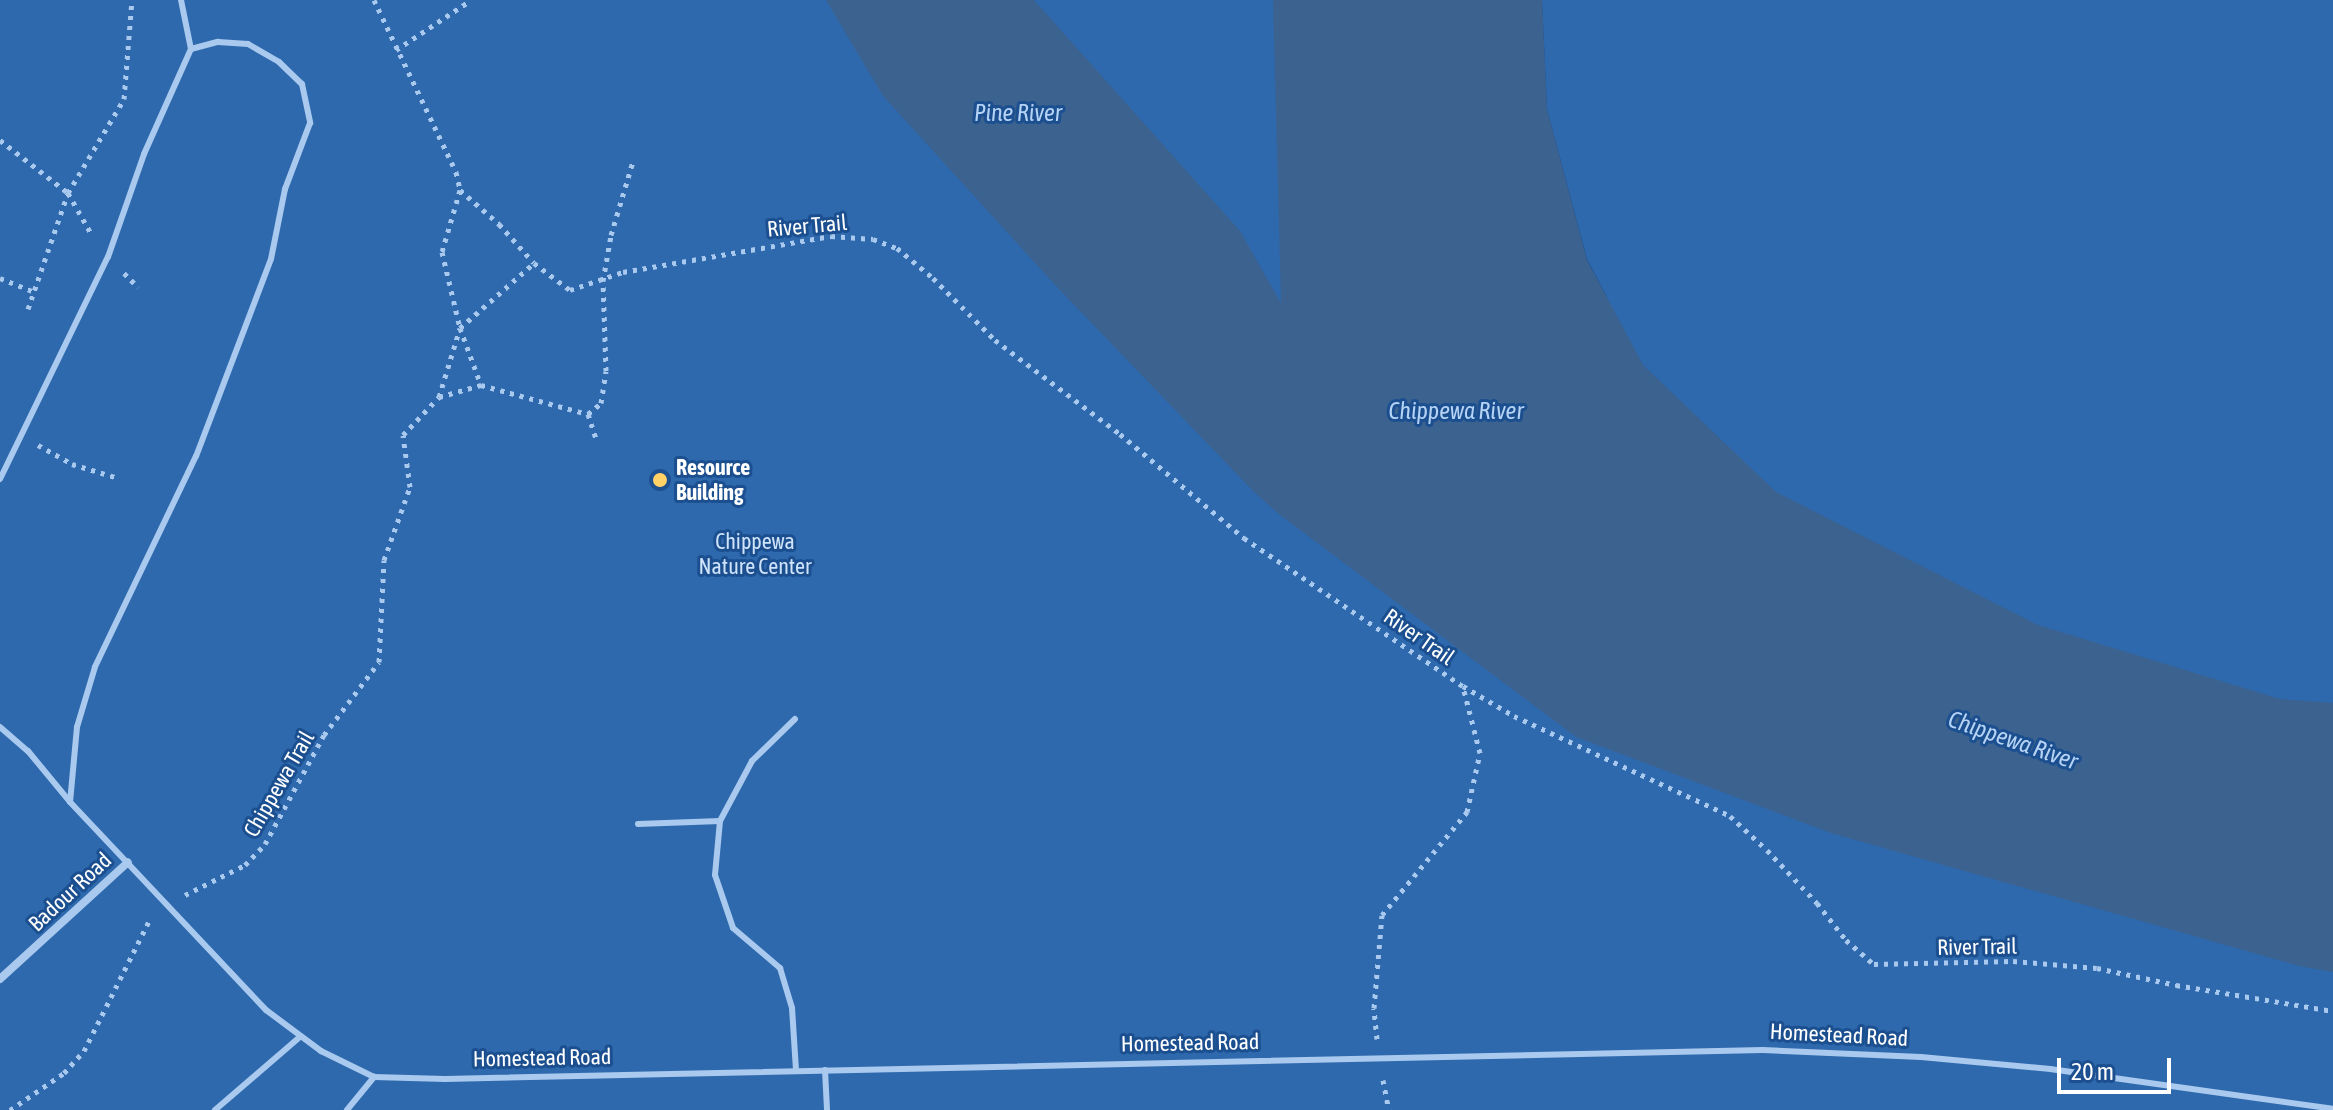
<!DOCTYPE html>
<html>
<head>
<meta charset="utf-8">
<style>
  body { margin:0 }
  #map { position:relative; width:2333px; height:1110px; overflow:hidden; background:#1b4f8f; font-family:"Asap Condensed",sans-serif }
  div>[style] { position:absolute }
  .green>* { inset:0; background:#2e69ad }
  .water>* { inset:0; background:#3c6290 }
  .path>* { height:5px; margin-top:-2.5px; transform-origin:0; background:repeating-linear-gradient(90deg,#a9c9ee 0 4px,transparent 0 10px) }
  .service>* { height:6px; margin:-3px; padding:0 3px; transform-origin:3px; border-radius:3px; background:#a9c9ee }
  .minor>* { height:8px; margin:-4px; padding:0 4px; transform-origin:4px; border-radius:4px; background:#a9c9ee }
  .dots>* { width:22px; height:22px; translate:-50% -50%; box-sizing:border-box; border:4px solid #1b4f8f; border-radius:50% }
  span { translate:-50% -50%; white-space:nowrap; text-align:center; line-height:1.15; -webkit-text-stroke:6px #1b4f8f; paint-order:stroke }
  .street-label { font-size:22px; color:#fff }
  .poi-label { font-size:22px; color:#fff; font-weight:700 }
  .left { translate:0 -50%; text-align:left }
  .park-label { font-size:22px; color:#cfe3fa }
  .water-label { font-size:24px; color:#b5d3f5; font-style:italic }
  .scale { position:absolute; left:2057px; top:1058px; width:114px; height:36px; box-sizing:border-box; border:4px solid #fff; border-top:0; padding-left:10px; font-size:24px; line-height:28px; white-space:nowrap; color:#fff; -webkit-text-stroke:6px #1b4f8f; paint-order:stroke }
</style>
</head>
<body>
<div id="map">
  <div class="green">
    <i style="clip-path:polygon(0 0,1279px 0,1607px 297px,1587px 259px,1547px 109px,1542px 0,2333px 0,2333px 1110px,0 1110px)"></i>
  </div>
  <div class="water">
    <i style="clip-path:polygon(826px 0,1034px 0,1240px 231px,1281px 303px,1273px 0,1542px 0,1547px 109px,1587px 260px,1643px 365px,1776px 492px,2038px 625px,2280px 699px,2333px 703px,2333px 972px,2299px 966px,1831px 833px,1576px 737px,1280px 515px,1254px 492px,1056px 286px,883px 96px)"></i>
  </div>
  <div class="path">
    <i style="left:374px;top:0;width:191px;rotate:64.5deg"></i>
    <i style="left:456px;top:172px;width:18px;rotate:77deg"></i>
    <i style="left:460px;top:190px;width:65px;rotate:106.2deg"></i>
    <i style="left:442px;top:252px;width:78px;rotate:76.7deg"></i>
    <i style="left:460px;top:328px;width:61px;rotate:69.8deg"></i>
    <i style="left:396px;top:50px;width:90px;rotate:-33.7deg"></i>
    <i style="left:0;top:140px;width:86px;rotate:37.9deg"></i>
    <i style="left:68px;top:193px;width:48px;rotate:60.3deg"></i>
    <i style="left:460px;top:190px;width:52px;rotate:41.1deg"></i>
    <i style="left:499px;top:224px;width:52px;rotate:48.1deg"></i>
    <i style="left:124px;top:273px;width:20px;rotate:45deg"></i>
    <i style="left:0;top:278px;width:38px;rotate:22deg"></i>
    <i style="left:28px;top:309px;width:123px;rotate:-71deg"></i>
    <i style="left:68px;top:193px;width:109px;rotate:-59.2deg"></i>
    <i style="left:124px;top:99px;width:99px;rotate:-85.4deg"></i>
    <i style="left:439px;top:397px;width:44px;rotate:-15.9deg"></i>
    <i style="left:481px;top:385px;width:111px;rotate:15.2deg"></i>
    <i style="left:588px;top:414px;width:25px;rotate:72deg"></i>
    <i style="left:588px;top:414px;width:17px;rotate:-40deg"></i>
    <i style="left:601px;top:403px;width:32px;rotate:-81deg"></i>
    <i style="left:606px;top:371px;width:90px;rotate:-91.9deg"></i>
    <i style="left:603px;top:281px;width:47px;rotate:-80.1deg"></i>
    <i style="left:611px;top:235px;width:77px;rotate:-73.4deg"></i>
    <i style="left:38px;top:445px;width:39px;rotate:29deg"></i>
    <i style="left:72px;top:464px;width:48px;rotate:16.9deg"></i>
    <i style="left:185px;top:895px;width:67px;rotate:-26.6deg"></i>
    <i style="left:245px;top:865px;width:29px;rotate:-46deg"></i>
    <i style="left:265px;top:844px;width:124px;rotate:-61.6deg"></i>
    <i style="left:324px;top:735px;width:91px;rotate:-53deg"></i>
    <i style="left:379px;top:662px;width:102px;rotate:-87.2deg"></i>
    <i style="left:384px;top:560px;width:77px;rotate:-70.4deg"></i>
    <i style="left:410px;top:487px;width:52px;rotate:-97.7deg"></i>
    <i style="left:403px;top:435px;width:52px;rotate:-46.5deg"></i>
    <i style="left:439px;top:397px;width:72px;rotate:-73.1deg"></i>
    <i style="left:460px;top:328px;width:98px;rotate:-41.3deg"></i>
    <i style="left:534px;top:263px;width:45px;rotate:36.9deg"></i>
    <i style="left:570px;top:290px;width:56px;rotate:-18.8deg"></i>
    <i style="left:623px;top:272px;width:211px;rotate:-9.8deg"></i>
    <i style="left:831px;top:236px;width:42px;rotate:4.1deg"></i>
    <i style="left:873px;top:239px;width:26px;rotate:21deg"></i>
    <i style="left:897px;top:248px;width:47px;rotate:39.8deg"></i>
    <i style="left:933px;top:278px;width:88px;rotate:45deg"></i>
    <i style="left:995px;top:340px;width:156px;rotate:36.9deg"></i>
    <i style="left:1120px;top:434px;width:162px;rotate:40deg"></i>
    <i style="left:1244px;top:538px;width:264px;rotate:34.1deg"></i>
    <i style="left:1463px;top:686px;width:59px;rotate:30.5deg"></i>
    <i style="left:1514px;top:716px;width:238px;rotate:24.8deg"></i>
    <i style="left:1730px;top:816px;width:50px;rotate:42.6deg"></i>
    <i style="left:1767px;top:850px;width:73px;rotate:46.7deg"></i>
    <i style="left:1817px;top:903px;width:47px;rotate:51.9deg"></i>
    <i style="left:1846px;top:940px;width:37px;rotate:41deg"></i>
    <i style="left:1874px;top:964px;width:139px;rotate:-1.2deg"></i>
    <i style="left:2013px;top:961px;width:84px;rotate:4.8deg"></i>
    <i style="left:2097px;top:968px;width:81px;rotate:12.1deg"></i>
    <i style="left:2176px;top:985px;width:159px;rotate:9.4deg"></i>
    <i style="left:1377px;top:1039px;width:31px;rotate:-96deg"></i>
    <i style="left:1374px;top:1008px;width:93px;rotate:-85.1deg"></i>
    <i style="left:1382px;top:915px;width:134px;rotate:-50.5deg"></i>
    <i style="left:1467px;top:812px;width:60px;rotate:-77.6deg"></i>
    <i style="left:1480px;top:753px;width:68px;rotate:-104.4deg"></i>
    <i style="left:1383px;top:1080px;width:31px;rotate:79deg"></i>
    <i style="left:10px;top:1110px;width:65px;rotate:-34.4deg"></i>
    <i style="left:64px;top:1073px;width:30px;rotate:-48deg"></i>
    <i style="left:84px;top:1051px;width:148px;rotate:-63.4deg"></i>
  </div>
  <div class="service">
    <i style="left:181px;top:0;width:50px;rotate:78.5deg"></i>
    <i style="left:0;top:479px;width:247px;rotate:-64.1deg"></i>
    <i style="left:108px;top:257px;width:109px;rotate:-70.7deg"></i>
    <i style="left:144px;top:154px;width:115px;rotate:-65.9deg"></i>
    <i style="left:191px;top:49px;width:28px;rotate:-15deg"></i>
    <i style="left:218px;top:42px;width:30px;rotate:4deg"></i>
    <i style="left:248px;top:44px;width:36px;rotate:30deg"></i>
    <i style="left:279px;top:62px;width:32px;rotate:44deg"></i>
    <i style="left:302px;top:84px;width:40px;rotate:78deg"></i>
    <i style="left:310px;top:123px;width:71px;rotate:110.7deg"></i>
    <i style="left:285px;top:189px;width:71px;rotate:101.3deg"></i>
    <i style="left:271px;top:259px;width:211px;rotate:110.8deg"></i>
    <i style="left:196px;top:456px;width:234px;rotate:115.6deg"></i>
    <i style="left:95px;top:667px;width:63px;rotate:106.7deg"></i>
    <i style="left:77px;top:727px;width:75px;rotate:95.3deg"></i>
    <i style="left:795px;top:719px;width:60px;rotate:135.7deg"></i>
    <i style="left:752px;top:761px;width:68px;rotate:118.1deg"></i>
    <i style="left:720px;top:821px;width:54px;rotate:95.3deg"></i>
    <i style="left:715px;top:875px;width:56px;rotate:71.2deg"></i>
    <i style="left:733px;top:928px;width:62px;rotate:40.4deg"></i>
    <i style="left:780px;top:968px;width:42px;rotate:73.3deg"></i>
    <i style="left:792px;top:1008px;width:62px;rotate:86.3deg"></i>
    <i style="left:0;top:727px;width:37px;rotate:41deg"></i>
    <i style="left:28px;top:751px;width:66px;rotate:50.5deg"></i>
    <i style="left:70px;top:802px;width:286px;rotate:46.7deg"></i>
    <i style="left:266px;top:1010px;width:69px;rotate:36.7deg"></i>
    <i style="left:321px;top:1051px;width:59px;rotate:26.1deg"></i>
    <i style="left:374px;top:1077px;width:71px;rotate:1.6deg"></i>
    <i style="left:445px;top:1079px;width:1318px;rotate:-1.26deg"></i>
    <i style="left:1763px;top:1050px;width:158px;rotate:2.5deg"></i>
    <i style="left:1921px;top:1057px;width:130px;rotate:5.3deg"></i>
    <i style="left:2050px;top:1069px;width:286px;rotate:8deg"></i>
    <i style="left:638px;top:824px;width:82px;rotate:-2.1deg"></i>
    <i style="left:825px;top:1070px;width:40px;rotate:87.1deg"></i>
    <i style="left:215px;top:1110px;width:113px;rotate:-40.7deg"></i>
    <i style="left:347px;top:1110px;width:43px;rotate:-50.7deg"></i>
  </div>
  <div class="minor">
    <i style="left:0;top:979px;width:173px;rotate:-42.4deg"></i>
  </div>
  <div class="dots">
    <i style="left:660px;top:480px;background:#ffd166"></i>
  </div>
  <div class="street-label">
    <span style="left:807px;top:226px;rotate:-5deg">River Trail</span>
    <span style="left:1419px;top:637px;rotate:35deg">River Trail</span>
    <span style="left:279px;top:784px;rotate:-60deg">Chippewa Trail</span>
    <span style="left:70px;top:892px;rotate:-43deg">Badour Road</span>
    <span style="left:1977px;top:947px;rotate:-1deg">River Trail</span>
    <span style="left:1839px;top:1035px;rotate:3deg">Homestead Road</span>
    <span style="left:1190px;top:1043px;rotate:-1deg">Homestead Road</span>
    <span style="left:542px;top:1058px;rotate:-1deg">Homestead Road</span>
  </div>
  <div class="poi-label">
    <span class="left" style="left:676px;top:480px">Resource<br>Building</span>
  </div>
  <div class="park-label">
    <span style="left:755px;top:554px">Chippewa<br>Nature Center</span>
  </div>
  <div class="water-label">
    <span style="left:1018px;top:113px">Pine River</span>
    <span style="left:1456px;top:411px">Chippewa River</span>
    <span style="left:2013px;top:740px;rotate:19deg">Chippewa River</span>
  </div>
  <div class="scale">20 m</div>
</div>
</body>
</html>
